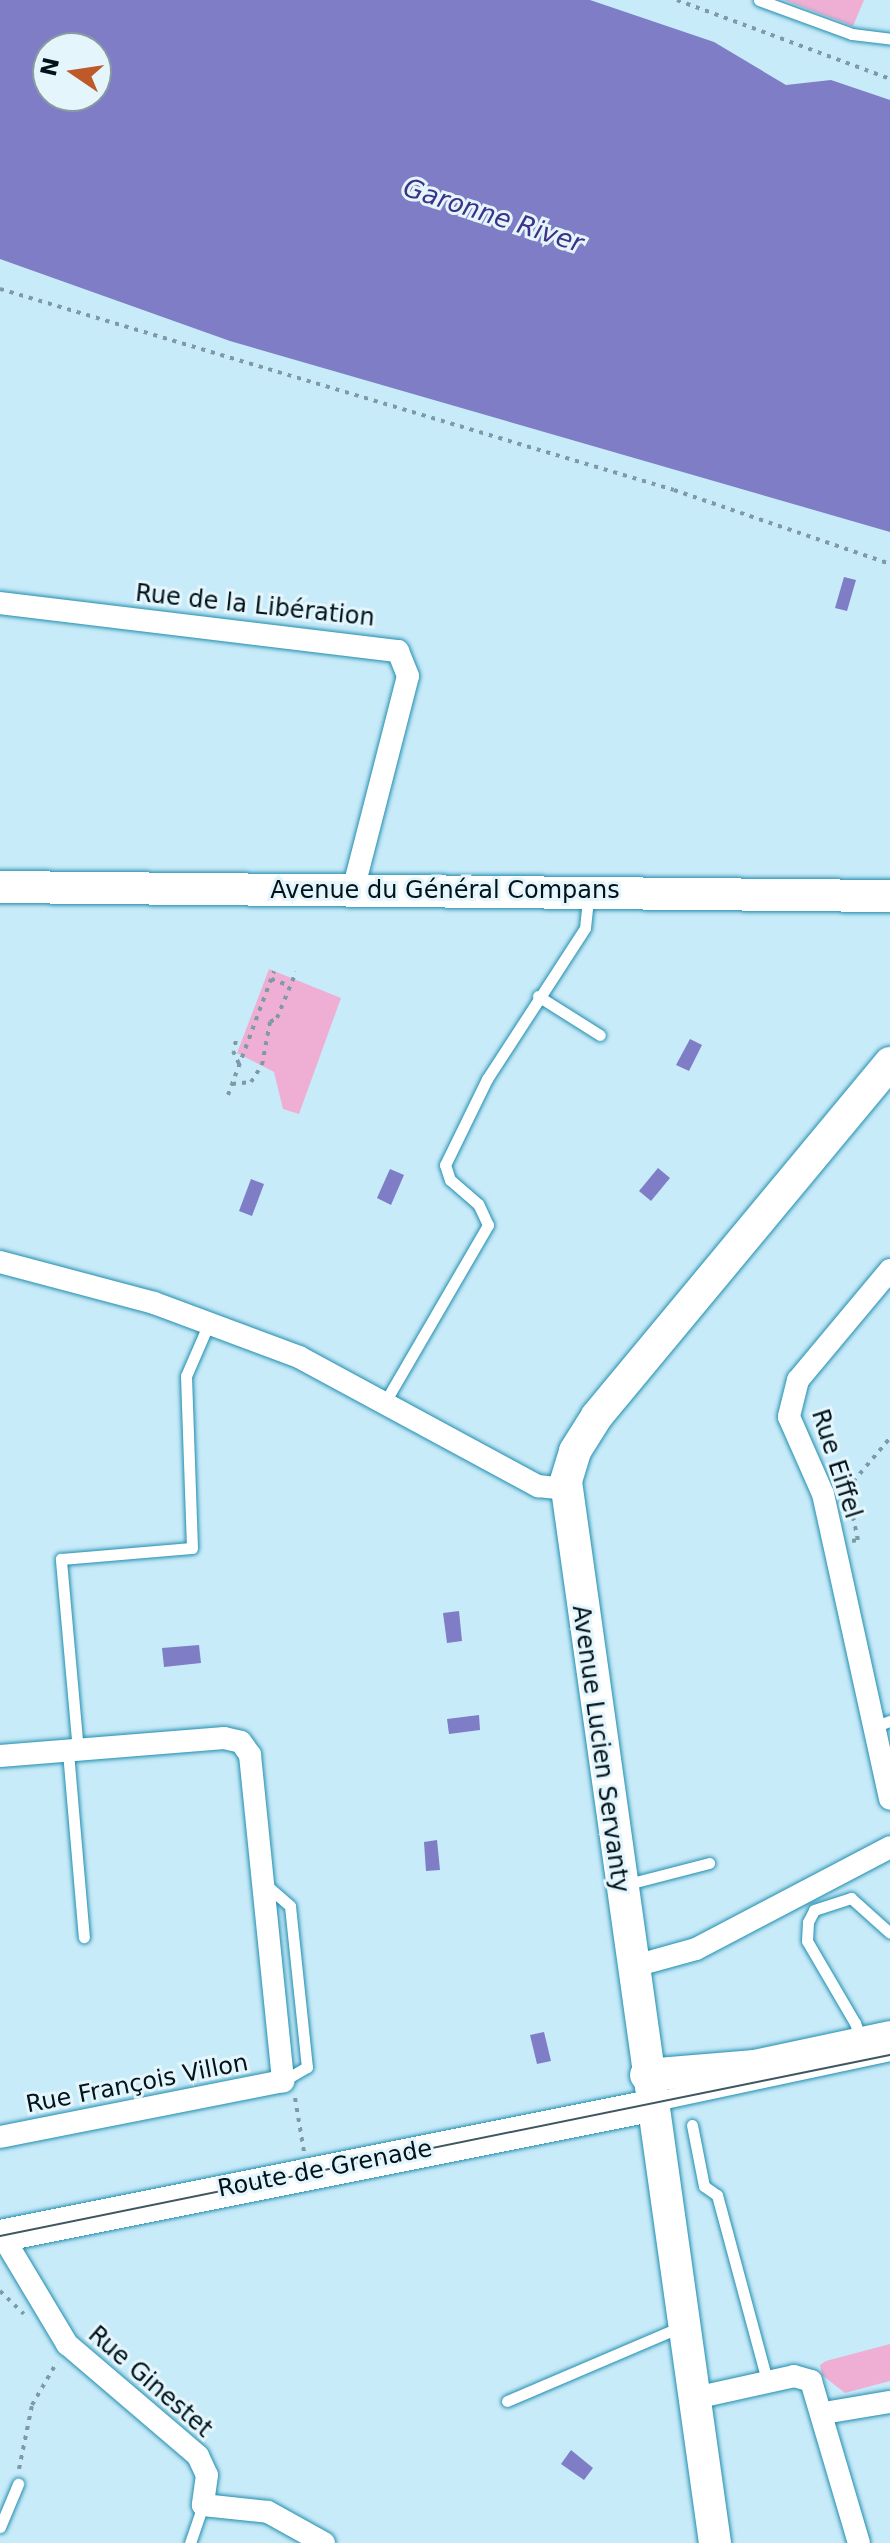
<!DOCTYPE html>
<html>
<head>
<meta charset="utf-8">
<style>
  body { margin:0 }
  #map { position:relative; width:890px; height:2543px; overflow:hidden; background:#c8ebf9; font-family:"DejaVu Sans",sans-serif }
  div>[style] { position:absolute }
  .green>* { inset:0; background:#efafd4 }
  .water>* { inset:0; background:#7e7dc5 }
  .path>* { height:4px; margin-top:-2px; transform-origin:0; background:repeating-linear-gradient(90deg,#7d9aa6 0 4px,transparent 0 10px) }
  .roads { filter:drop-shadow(0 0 2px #228eaf) drop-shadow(0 0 2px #228eaf) }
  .lane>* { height:11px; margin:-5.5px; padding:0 5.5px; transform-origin:5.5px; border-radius:5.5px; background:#fff }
  .street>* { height:22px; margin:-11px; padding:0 11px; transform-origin:11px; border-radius:11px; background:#fff }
  .secondary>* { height:32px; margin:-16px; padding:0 16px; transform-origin:16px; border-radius:16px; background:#fff }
  .tram>* { height:2px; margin:-1px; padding:0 1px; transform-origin:1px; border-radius:1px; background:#3f5760 }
  span { translate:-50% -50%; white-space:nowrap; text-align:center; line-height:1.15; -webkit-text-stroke:6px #e4f5fc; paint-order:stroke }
  .street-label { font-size:24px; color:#00121a }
  .water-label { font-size:26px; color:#3d3288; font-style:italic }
  .north { position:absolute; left:32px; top:32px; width:80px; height:80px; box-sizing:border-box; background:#e4f5fc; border:2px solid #899aa2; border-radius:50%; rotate:283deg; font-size:22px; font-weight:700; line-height:32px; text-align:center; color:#00121a }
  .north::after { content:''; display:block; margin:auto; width:28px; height:36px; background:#be5929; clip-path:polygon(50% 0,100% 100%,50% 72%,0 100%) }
</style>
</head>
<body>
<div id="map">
  <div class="green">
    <i style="clip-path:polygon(784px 0,864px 0,853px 26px)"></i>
    <i style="clip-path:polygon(269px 969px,341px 998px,299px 1114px,283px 1109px,274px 1072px,237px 1053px)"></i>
    <i style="clip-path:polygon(890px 2344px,890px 2381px,845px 2393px,822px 2375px,820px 2365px,826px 2361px)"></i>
  </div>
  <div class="water">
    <i style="clip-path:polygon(evenodd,0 0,590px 0,714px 42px,786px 85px,831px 80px,890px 100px,890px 532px,230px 341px,0 259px,0 0,48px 48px,96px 48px,96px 96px,48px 96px,48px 48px)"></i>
    <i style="clip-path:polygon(844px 577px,856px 580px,847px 611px,835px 608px)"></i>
    <i style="clip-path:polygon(690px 1039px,702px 1045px,689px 1071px,676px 1065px)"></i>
    <i style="clip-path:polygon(658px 1168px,670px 1178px,651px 1201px,639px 1191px)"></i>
    <i style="clip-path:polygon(390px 1169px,404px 1175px,391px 1205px,377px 1198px)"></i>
    <i style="clip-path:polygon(251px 1179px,264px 1184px,252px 1216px,239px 1211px)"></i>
    <i style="clip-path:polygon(459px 1611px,462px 1641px,447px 1643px,443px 1613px)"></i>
    <i style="clip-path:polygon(199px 1645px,201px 1663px,164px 1667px,162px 1648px)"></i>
    <i style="clip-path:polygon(479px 1715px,480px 1730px,449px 1734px,447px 1719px)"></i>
    <i style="clip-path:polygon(437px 1840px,440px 1870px,426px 1871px,424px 1842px)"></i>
    <i style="clip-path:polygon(544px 2032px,551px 2061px,537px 2064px,530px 2035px)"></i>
    <i style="clip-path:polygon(571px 2450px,593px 2468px,584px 2480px,561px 2464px)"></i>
  </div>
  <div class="path">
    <i style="left:677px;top:0;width:227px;rotate:20.3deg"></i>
    <i style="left:0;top:289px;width:703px;rotate:16.61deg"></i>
    <i style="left:674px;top:490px;width:228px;rotate:18.9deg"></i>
    <i style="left:271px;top:979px;width:20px;rotate:20deg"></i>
    <i style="left:236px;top:1041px;width:10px;rotate:107deg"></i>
    <i style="left:233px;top:1051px;width:14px;rotate:65deg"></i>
    <i style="left:232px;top:1084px;width:19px;rotate:-6deg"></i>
    <i style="left:251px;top:1082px;width:20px;rotate:-57deg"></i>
    <i style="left:262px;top:1065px;width:44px;rotate:-79.5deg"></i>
    <i style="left:270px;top:1022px;width:8px;rotate:-30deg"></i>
    <i style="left:277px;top:1018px;width:50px;rotate:-67.6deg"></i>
    <i style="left:228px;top:1095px;width:132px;rotate:-69.6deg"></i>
    <i style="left:852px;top:1541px;width:6px;rotate:-9deg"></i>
    <i style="left:858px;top:1540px;width:52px;rotate:-102.2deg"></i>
    <i style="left:847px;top:1489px;width:67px;rotate:-49.9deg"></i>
    <i style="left:295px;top:2098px;width:55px;rotate:80.5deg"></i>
    <i style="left:0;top:2291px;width:33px;rotate:44deg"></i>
    <i style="left:19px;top:2469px;width:65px;rotate:-78.5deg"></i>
    <i style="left:32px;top:2405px;width:50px;rotate:-59.8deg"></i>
  </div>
  <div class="roads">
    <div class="lane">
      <i style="left:759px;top:0;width:99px;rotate:20.1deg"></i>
      <i style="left:852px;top:34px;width:38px;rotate:7deg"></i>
      <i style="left:538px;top:996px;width:73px;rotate:32.2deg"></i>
      <i style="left:385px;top:1402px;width:205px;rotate:-59.8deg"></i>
      <i style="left:488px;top:1225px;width:23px;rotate:-115deg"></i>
      <i style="left:478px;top:1204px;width:37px;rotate:-139deg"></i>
      <i style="left:450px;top:1180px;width:16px;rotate:-108deg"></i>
      <i style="left:445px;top:1165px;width:96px;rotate:-64deg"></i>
      <i style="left:487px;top:1079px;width:180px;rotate:-57deg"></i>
      <i style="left:585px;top:928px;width:31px;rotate:-84deg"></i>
      <i style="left:874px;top:1727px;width:17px;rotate:-21deg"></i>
      <i style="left:78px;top:1751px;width:193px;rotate:-95.1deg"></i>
      <i style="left:61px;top:1559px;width:131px;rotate:-4.8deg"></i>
      <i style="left:192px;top:1548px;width:172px;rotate:-92deg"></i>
      <i style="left:186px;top:1376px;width:58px;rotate:-66.5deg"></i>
      <i style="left:68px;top:1752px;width:186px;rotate:85.1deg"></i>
      <i style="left:266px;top:1885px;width:32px;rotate:41deg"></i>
      <i style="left:290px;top:1906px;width:162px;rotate:84deg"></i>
      <i style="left:307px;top:2067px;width:28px;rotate:150deg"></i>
      <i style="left:624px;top:1885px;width:88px;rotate:-14.5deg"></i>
      <i style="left:861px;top:2041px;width:19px;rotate:-108deg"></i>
      <i style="left:855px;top:2023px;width:95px;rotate:-120.3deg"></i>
      <i style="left:807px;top:1941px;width:19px;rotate:-87deg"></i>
      <i style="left:808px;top:1922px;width:13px;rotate:-63deg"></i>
      <i style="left:814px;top:1910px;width:39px;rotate:-18deg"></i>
      <i style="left:851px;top:1898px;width:52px;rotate:41.9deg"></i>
      <i style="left:656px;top:2097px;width:70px;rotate:-11.5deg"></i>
      <i style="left:655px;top:2105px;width:240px;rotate:-12deg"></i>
      <i style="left:692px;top:2125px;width:62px;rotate:78.9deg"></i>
      <i style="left:704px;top:2186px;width:16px;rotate:35deg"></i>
      <i style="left:717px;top:2195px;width:196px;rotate:74.9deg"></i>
      <i style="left:507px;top:2401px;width:191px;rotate:-23.1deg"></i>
      <i style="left:0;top:2527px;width:47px;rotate:-67.3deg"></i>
      <i style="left:190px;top:2543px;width:40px;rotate:-71.1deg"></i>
    </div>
    <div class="street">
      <i style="left:0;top:603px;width:401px;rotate:6.9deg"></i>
      <i style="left:398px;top:651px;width:27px;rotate:68deg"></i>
      <i style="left:408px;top:676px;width:221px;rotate:104.4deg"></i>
      <i style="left:0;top:1262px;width:159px;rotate:14.9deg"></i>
      <i style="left:154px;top:1303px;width:155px;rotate:20.4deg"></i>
      <i style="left:299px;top:1357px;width:272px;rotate:28.4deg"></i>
      <i style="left:538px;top:1486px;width:27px;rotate:6deg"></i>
      <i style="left:890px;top:1270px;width:143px;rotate:129.9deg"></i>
      <i style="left:798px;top:1380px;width:38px;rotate:104deg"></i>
      <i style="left:789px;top:1417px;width:84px;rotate:66.2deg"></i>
      <i style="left:823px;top:1494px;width:312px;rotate:77.6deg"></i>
      <i style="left:0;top:1756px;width:225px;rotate:-4.6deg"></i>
      <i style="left:224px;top:1738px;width:17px;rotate:13deg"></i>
      <i style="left:241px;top:1742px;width:16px;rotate:55deg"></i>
      <i style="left:250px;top:1755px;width:328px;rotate:84.2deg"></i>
      <i style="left:283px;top:2081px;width:288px;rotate:168.8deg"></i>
      <i style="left:631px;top:1967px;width:67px;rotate:-15.5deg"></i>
      <i style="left:696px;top:1949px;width:219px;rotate:-27.7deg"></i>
      <i style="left:0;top:2232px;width:131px;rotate:59.1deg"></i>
      <i style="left:67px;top:2344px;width:172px;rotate:40.5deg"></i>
      <i style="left:198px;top:2456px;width:21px;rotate:65deg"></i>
      <i style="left:207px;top:2475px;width:30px;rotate:98deg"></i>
      <i style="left:203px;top:2505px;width:65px;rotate:6.1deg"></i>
      <i style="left:268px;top:2512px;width:64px;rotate:29deg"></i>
      <i style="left:695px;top:2398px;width:101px;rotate:-12.5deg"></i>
      <i style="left:794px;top:2376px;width:18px;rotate:16deg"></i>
      <i style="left:811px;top:2381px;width:169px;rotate:73.5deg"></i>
      <i style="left:824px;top:2413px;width:67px;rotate:-9.5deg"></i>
    </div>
    <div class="secondary">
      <i style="left:0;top:887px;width:890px;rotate:0.58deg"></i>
      <i style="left:646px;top:2075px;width:109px;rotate:-4.7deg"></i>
      <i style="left:755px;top:2066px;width:138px;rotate:-12.1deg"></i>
      <i style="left:0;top:2236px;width:663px;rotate:-11.31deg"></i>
      <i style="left:715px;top:2543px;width:1072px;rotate:-97.99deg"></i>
      <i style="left:566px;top:1481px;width:31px;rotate:-73deg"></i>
      <i style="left:575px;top:1451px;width:41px;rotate:-57.8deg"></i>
      <i style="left:597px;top:1416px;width:459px;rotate:-50.3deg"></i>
    </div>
  </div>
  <div class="tram">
    <i style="left:0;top:2236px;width:908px;rotate:-11.5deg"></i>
  </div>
  <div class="street-label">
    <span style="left:255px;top:606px;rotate:6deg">Rue de la Libération</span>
    <span style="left:445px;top:891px">Avenue du Général Compans</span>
    <span style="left:836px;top:1464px;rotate:72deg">Rue Eiffel</span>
    <span style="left:600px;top:1749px;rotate:82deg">Avenue Lucien Servanty</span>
    <span style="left:137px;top:2084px;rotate:-11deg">Rue François Villon</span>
    <span style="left:325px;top:2169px;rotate:-11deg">Route de Grenade</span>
    <span style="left:150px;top:2382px;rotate:41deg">Rue Ginestet</span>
  </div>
  <div class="water-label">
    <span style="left:493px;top:216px;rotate:18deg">Garonne River</span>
  </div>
  <div class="north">N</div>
</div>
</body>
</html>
